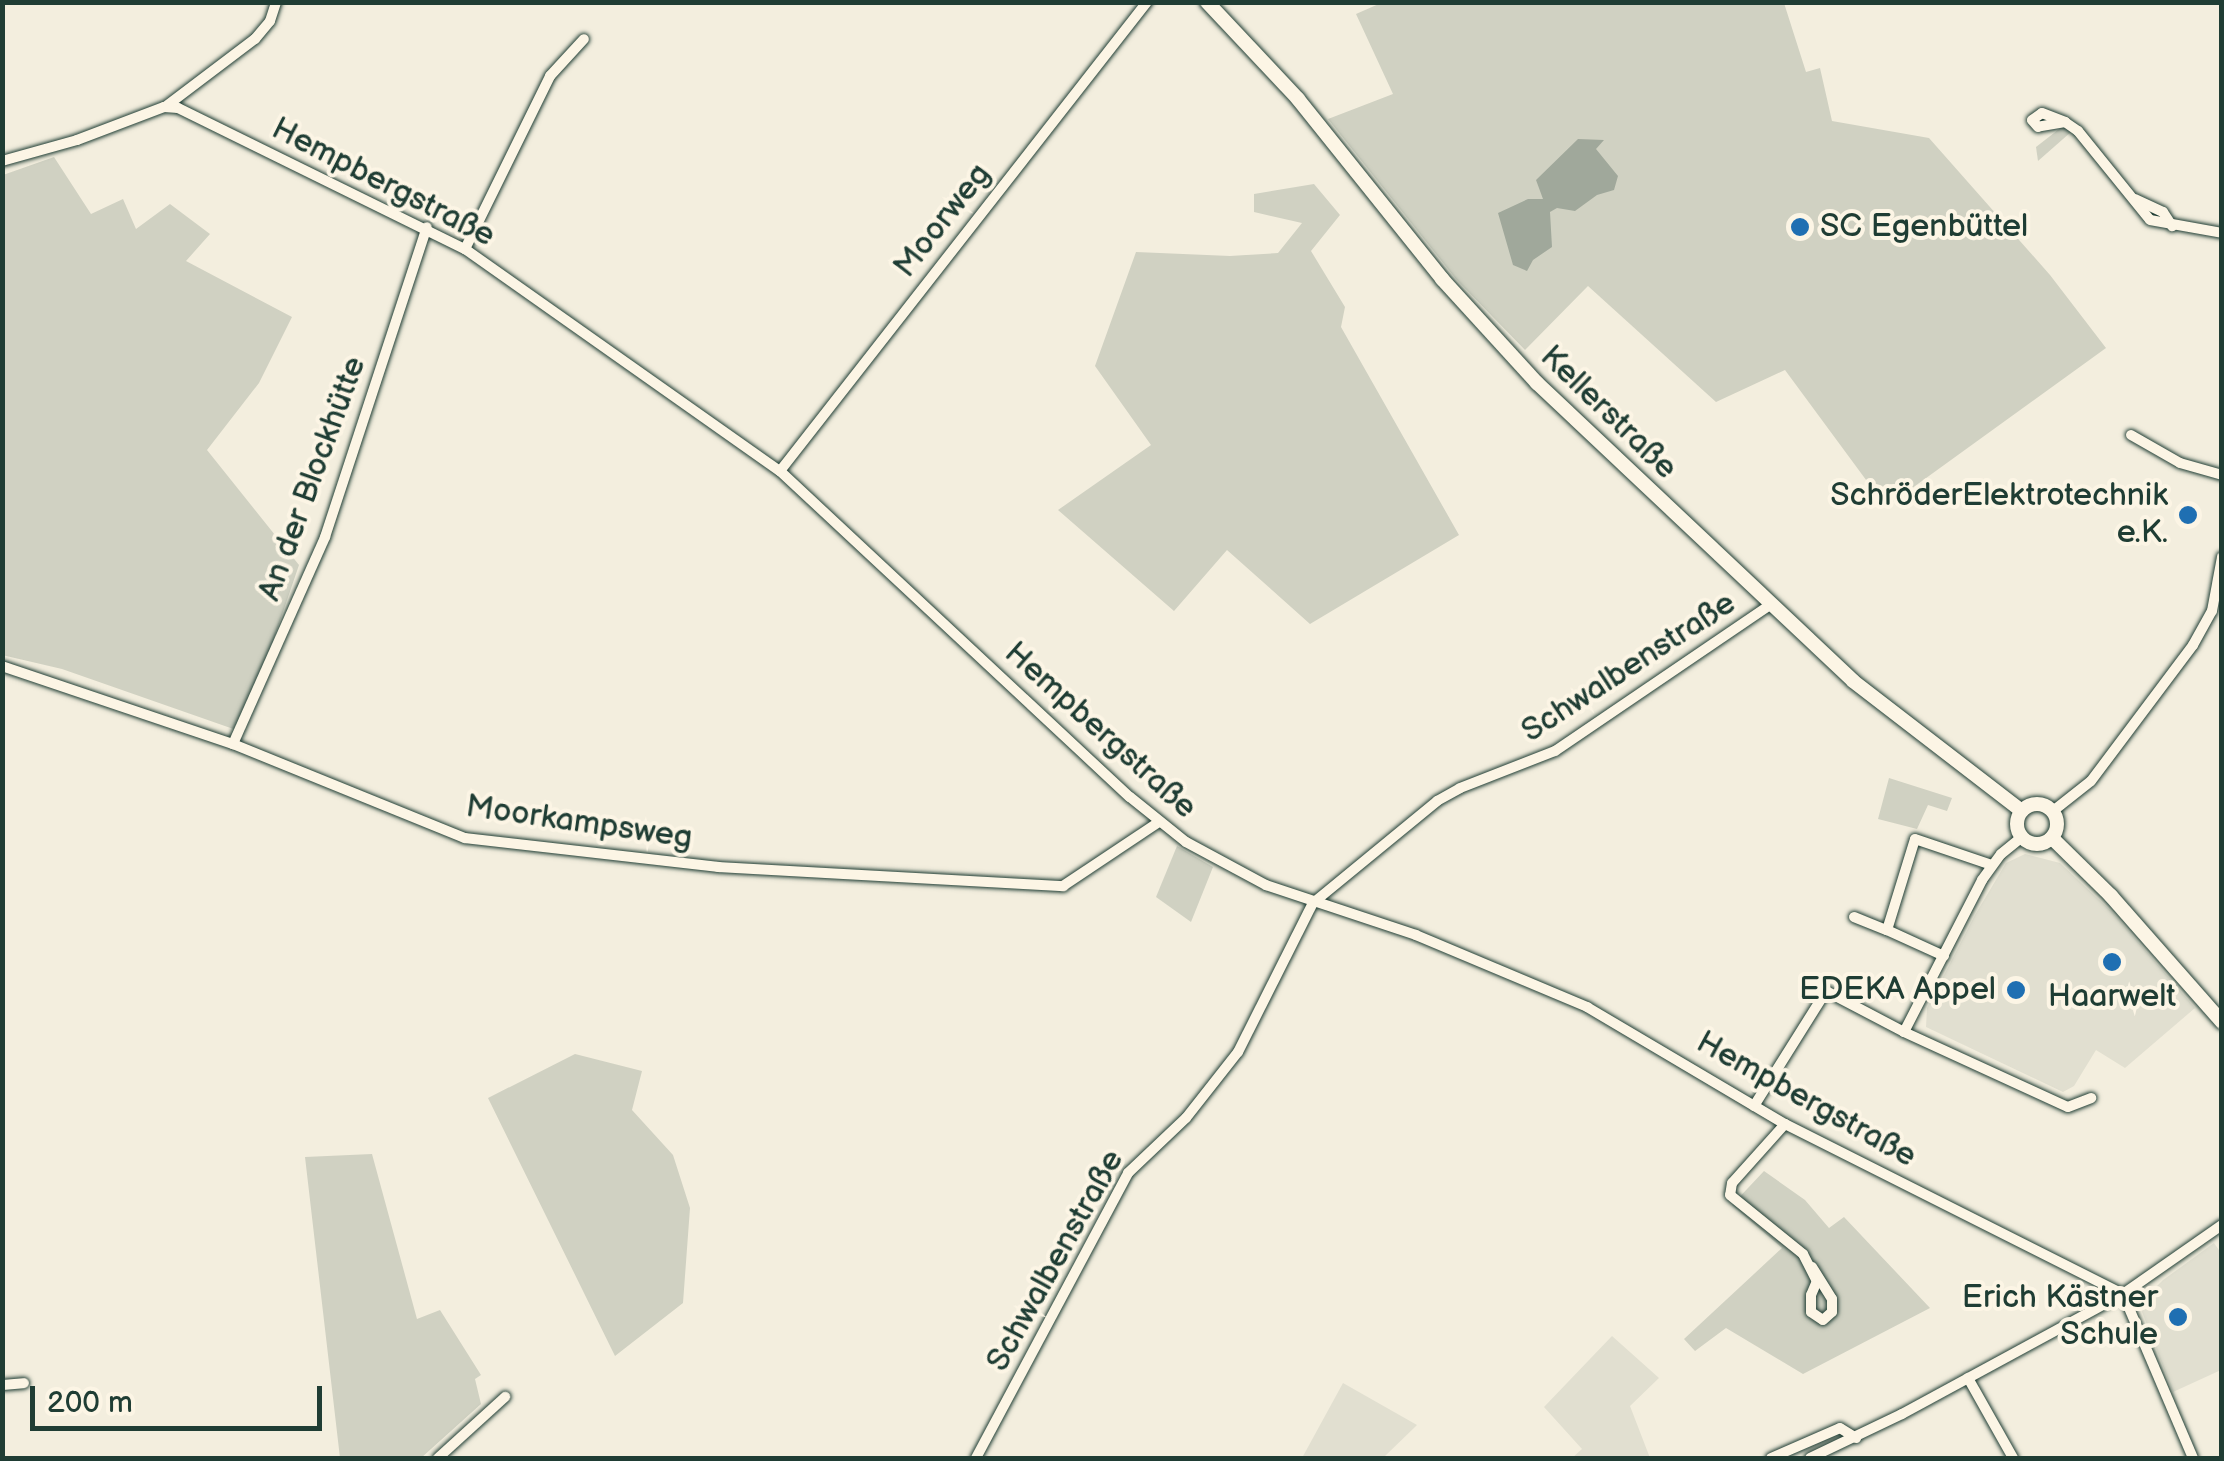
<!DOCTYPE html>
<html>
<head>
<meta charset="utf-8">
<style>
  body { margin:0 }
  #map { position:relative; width:2224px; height:1461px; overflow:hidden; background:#f3eede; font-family:"Balsamiq Sans",sans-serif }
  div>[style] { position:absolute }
  .built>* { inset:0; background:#e1dfd0 }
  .green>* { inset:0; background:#d0d1c2 }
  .water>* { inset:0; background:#a0a89b }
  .roads { filter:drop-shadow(0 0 2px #1f3d34) drop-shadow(0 0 2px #1f3d34) }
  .minor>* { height:10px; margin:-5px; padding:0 5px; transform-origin:5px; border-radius:5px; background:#fcf5e5 }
  .secondary>* { height:14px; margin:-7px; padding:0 7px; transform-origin:7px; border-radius:7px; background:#fcf5e5 }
  .secondary>.ring { margin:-7px; padding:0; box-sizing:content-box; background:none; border:14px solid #fcf5e5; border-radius:50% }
  .dots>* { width:28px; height:28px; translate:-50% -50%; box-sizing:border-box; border:5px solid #fcf5e5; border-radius:50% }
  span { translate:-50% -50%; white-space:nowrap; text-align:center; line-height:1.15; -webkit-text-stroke:8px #fcf5e5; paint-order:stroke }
  .street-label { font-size:32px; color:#1f3d34 }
  .poi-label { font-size:32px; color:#1f3d34 }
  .left { translate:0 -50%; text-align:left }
  .right { translate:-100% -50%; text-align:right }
  .frame { position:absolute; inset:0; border:5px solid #1f3d34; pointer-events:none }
  .scale { position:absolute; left:30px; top:1386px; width:292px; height:45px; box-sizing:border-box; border:5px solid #1f3d34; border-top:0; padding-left:12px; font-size:30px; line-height:35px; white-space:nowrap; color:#1f3d34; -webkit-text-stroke:8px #fcf5e5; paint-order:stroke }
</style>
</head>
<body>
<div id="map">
  <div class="built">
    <i style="clip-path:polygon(2025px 854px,2060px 863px,2113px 913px,2195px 1008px,2125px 1068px,2096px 1050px,2074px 1086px,2063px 1092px,1926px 1027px,1927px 1008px,1975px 915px,2006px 863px)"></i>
    <i style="clip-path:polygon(2214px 1243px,2221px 1253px,2221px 1370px,2173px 1392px,2139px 1304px,2163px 1280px)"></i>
    <i style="clip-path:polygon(1612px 1336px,1659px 1378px,1630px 1406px,1650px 1458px,1572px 1458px,1582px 1449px,1544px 1407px)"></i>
    <i style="clip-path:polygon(1343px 1383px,1417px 1425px,1383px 1458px,1302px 1458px)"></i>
  </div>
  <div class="green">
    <i style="clip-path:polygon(1381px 3px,1784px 3px,1806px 72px,1820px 68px,1832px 121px,1929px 138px,2050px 275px,2106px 348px,1886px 507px,1785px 370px,1716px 402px,1588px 286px,1525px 350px,1456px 279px,1328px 119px,1393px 94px,1356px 14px)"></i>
    <i style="clip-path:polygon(2063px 126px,2071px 132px,2038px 161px,2036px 147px)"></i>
    <i style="clip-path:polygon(54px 157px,91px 214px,123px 199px,136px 229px,170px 204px,210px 234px,186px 261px,292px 317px,259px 383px,207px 450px,299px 565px,242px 732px,62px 669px,2px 655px,3px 175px)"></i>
    <i style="clip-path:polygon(1314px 184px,1340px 215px,1311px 251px,1345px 307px,1341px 327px,1459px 535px,1310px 624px,1227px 550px,1174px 611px,1058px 510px,1151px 445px,1095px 366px,1136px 252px,1230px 256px,1278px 253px,1302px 223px,1254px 212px,1254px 194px)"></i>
    <i style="clip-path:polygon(1889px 778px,1952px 798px,1947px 811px,1928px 805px,1917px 829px,1878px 819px)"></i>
    <i style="clip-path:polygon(1177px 846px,1213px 867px,1191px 922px,1156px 897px)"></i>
    <i style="clip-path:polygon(575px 1054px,642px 1071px,632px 1110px,673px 1155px,690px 1208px,683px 1303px,615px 1356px,488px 1098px)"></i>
    <i style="clip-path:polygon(372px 1154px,417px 1319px,440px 1310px,481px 1375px,475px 1379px,481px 1404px,421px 1458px,340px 1458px,305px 1157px)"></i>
    <i style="clip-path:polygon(1764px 1171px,1805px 1200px,1829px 1228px,1844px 1217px,1930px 1308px,1803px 1374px,1726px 1328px,1695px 1351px,1684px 1339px,1782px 1248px,1732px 1205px)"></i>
  </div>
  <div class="water">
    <i style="clip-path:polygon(1578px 139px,1604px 140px,1596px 149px,1618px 176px,1614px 190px,1597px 195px,1575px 211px,1557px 208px,1550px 212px,1552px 247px,1533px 260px,1527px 271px,1513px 265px,1498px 213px,1528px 199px,1543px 199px,1536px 180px)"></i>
  </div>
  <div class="roads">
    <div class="minor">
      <i style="left:165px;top:107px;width:113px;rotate:-37.1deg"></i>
      <i style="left:255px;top:39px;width:23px;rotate:-50deg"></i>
      <i style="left:270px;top:21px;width:20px;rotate:-72deg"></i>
      <i style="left:2065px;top:122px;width:27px;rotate:170deg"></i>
      <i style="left:2038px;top:127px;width:9px;rotate:-131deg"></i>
      <i style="left:2032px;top:120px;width:12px;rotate:-35deg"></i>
      <i style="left:2042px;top:113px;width:25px;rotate:21deg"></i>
      <i style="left:2065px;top:122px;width:16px;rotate:35deg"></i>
      <i style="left:2078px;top:131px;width:114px;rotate:51deg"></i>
      <i style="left:2150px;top:220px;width:73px;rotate:10.2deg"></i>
      <i style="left:2px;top:161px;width:78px;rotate:-15.6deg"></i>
      <i style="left:77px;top:140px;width:93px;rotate:-20.8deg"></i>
      <i style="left:164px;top:107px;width:14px;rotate:4deg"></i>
      <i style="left:178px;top:108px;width:320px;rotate:26.2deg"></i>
      <i style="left:465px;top:249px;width:385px;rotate:35.2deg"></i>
      <i style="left:780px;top:471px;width:478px;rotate:43deg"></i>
      <i style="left:1130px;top:797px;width:72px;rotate:38.8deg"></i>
      <i style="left:1186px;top:842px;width:91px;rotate:28.3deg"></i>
      <i style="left:1266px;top:885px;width:158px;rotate:18.4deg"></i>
      <i style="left:1416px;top:935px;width:186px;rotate:22.8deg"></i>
      <i style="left:1587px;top:1007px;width:230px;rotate:30.6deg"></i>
      <i style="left:1785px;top:1124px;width:378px;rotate:26.7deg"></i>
      <i style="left:2123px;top:1294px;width:178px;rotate:66.9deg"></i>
      <i style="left:2135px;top:199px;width:31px;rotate:25deg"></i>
      <i style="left:2163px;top:212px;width:17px;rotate:57deg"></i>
      <i style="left:465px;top:249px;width:193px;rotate:-63.8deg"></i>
      <i style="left:550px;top:76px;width:50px;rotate:-47.4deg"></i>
      <i style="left:2131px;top:435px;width:56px;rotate:29.7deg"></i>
      <i style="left:2180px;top:463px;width:44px;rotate:15.9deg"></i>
      <i style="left:780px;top:471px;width:596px;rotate:-51.96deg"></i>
      <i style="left:2px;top:666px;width:244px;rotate:18.7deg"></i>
      <i style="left:233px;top:744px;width:250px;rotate:22.1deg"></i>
      <i style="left:465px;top:838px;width:255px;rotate:6.5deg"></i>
      <i style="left:718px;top:867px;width:346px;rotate:3.2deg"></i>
      <i style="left:1063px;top:886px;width:115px;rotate:-33.7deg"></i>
      <i style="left:233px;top:744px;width:227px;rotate:-66deg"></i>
      <i style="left:325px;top:537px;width:326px;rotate:-71.8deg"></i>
      <i style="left:2053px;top:811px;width:48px;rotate:-38.3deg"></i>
      <i style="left:2091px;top:781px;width:170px;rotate:-53.1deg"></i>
      <i style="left:2193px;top:645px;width:39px;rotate:-61deg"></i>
      <i style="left:2212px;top:611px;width:55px;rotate:-79.5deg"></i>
      <i style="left:1854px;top:917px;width:35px;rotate:22deg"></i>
      <i style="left:1944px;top:956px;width:63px;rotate:-155.5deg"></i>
      <i style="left:1887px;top:930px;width:95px;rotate:-72.9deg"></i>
      <i style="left:1915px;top:839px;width:81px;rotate:18.7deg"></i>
      <i style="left:1904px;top:1032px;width:180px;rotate:24.6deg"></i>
      <i style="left:2068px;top:1107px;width:25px;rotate:-21deg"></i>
      <i style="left:1754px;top:1106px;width:136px;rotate:-57.9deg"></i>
      <i style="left:1826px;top:991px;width:88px;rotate:27.7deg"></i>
      <i style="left:1904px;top:1032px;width:171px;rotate:-62.8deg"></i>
      <i style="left:1982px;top:880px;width:32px;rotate:-54deg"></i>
      <i style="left:2001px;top:854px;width:27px;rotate:-39deg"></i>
      <i style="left:1785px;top:1124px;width:79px;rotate:131.9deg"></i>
      <i style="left:1732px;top:1183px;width:12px;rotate:99deg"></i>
      <i style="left:1730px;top:1195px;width:94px;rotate:38.9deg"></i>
      <i style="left:1803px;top:1254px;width:30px;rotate:63deg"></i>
      <i style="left:1817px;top:1281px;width:15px;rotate:113deg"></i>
      <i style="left:1811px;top:1295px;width:17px;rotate:90deg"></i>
      <i style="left:1811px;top:1312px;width:14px;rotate:34deg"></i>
      <i style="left:1823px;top:1320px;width:12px;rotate:-42deg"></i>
      <i style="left:1832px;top:1312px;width:13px;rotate:-90deg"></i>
      <i style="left:1832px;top:1299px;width:38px;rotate:-122deg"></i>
      <i style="left:1968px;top:1378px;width:92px;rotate:60.6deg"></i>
      <i style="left:2px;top:1385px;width:22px;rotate:-5deg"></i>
      <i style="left:438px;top:1458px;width:91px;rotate:-42.3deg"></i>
      <i style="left:976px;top:1458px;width:323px;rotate:-61.9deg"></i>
      <i style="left:1128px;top:1173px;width:80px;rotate:-43.5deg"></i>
      <i style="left:1186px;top:1118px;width:84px;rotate:-51.8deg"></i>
      <i style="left:1238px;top:1052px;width:167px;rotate:-63.3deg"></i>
      <i style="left:1313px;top:903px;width:161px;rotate:-39.4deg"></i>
      <i style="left:1437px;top:801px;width:26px;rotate:-29deg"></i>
      <i style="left:1460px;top:788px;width:102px;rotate:-21.3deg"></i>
      <i style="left:1555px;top:751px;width:260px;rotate:-34.2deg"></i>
      <i style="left:1771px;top:1458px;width:75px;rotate:-23.5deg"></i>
      <i style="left:1840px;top:1428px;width:19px;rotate:32deg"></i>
      <i style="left:1810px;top:1458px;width:102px;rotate:-25.6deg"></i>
      <i style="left:1902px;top:1414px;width:251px;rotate:-28.5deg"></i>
      <i style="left:2123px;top:1294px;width:121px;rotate:-34.9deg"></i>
    </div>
    <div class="secondary">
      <i style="left:1207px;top:2px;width:133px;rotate:46.8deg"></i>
      <i style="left:1298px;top:99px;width:231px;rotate:51.3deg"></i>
      <i style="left:1442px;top:279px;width:141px;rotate:47.6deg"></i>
      <i style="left:1537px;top:383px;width:434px;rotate:43.3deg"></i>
      <i style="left:1853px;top:681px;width:213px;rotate:37.6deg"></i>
      <i class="ring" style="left:2017px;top:804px;width:26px;height:26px"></i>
      <i style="left:2052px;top:838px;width:83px;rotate:44.5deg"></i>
      <i style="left:2111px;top:896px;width:168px;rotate:48.6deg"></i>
    </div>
  </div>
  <div class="dots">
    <i style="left:1800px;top:227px;background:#1f6fb2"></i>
    <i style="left:2188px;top:515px;background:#1f6fb2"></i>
    <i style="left:2112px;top:962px;background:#1f6fb2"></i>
    <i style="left:2016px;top:990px;background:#1f6fb2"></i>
    <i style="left:2178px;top:1317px;background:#1f6fb2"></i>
  </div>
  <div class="street-label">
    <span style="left:383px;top:183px;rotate:27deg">Hempbergstraße</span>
    <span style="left:943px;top:221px;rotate:-52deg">Moorweg</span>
    <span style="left:1608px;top:413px;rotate:44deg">Kellerstraße</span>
    <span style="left:313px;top:479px;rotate:-70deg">An der Blockhütte</span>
    <span style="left:1629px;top:668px;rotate:-33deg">Schwalbenstraße</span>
    <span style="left:1100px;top:731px;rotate:42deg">Hempbergstraße</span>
    <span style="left:579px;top:823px;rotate:8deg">Moorkampsweg</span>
    <span style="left:1806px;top:1100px;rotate:29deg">Hempbergstraße</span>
    <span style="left:1056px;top:1261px;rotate:-61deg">Schwalbenstraße</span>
  </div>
  <div class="poi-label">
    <span class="left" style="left:1820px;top:227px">SC Egenbüttel</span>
    <span class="right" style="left:2168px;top:515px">SchröderElektrotechnik<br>e.K.</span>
    <span class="right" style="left:1996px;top:990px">EDEKA Appel</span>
    <span style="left:2112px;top:997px">Haarwelt</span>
    <span class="right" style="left:2158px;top:1317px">Erich Kästner<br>Schule</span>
  </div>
  <div class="frame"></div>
  <div class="scale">200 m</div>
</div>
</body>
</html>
